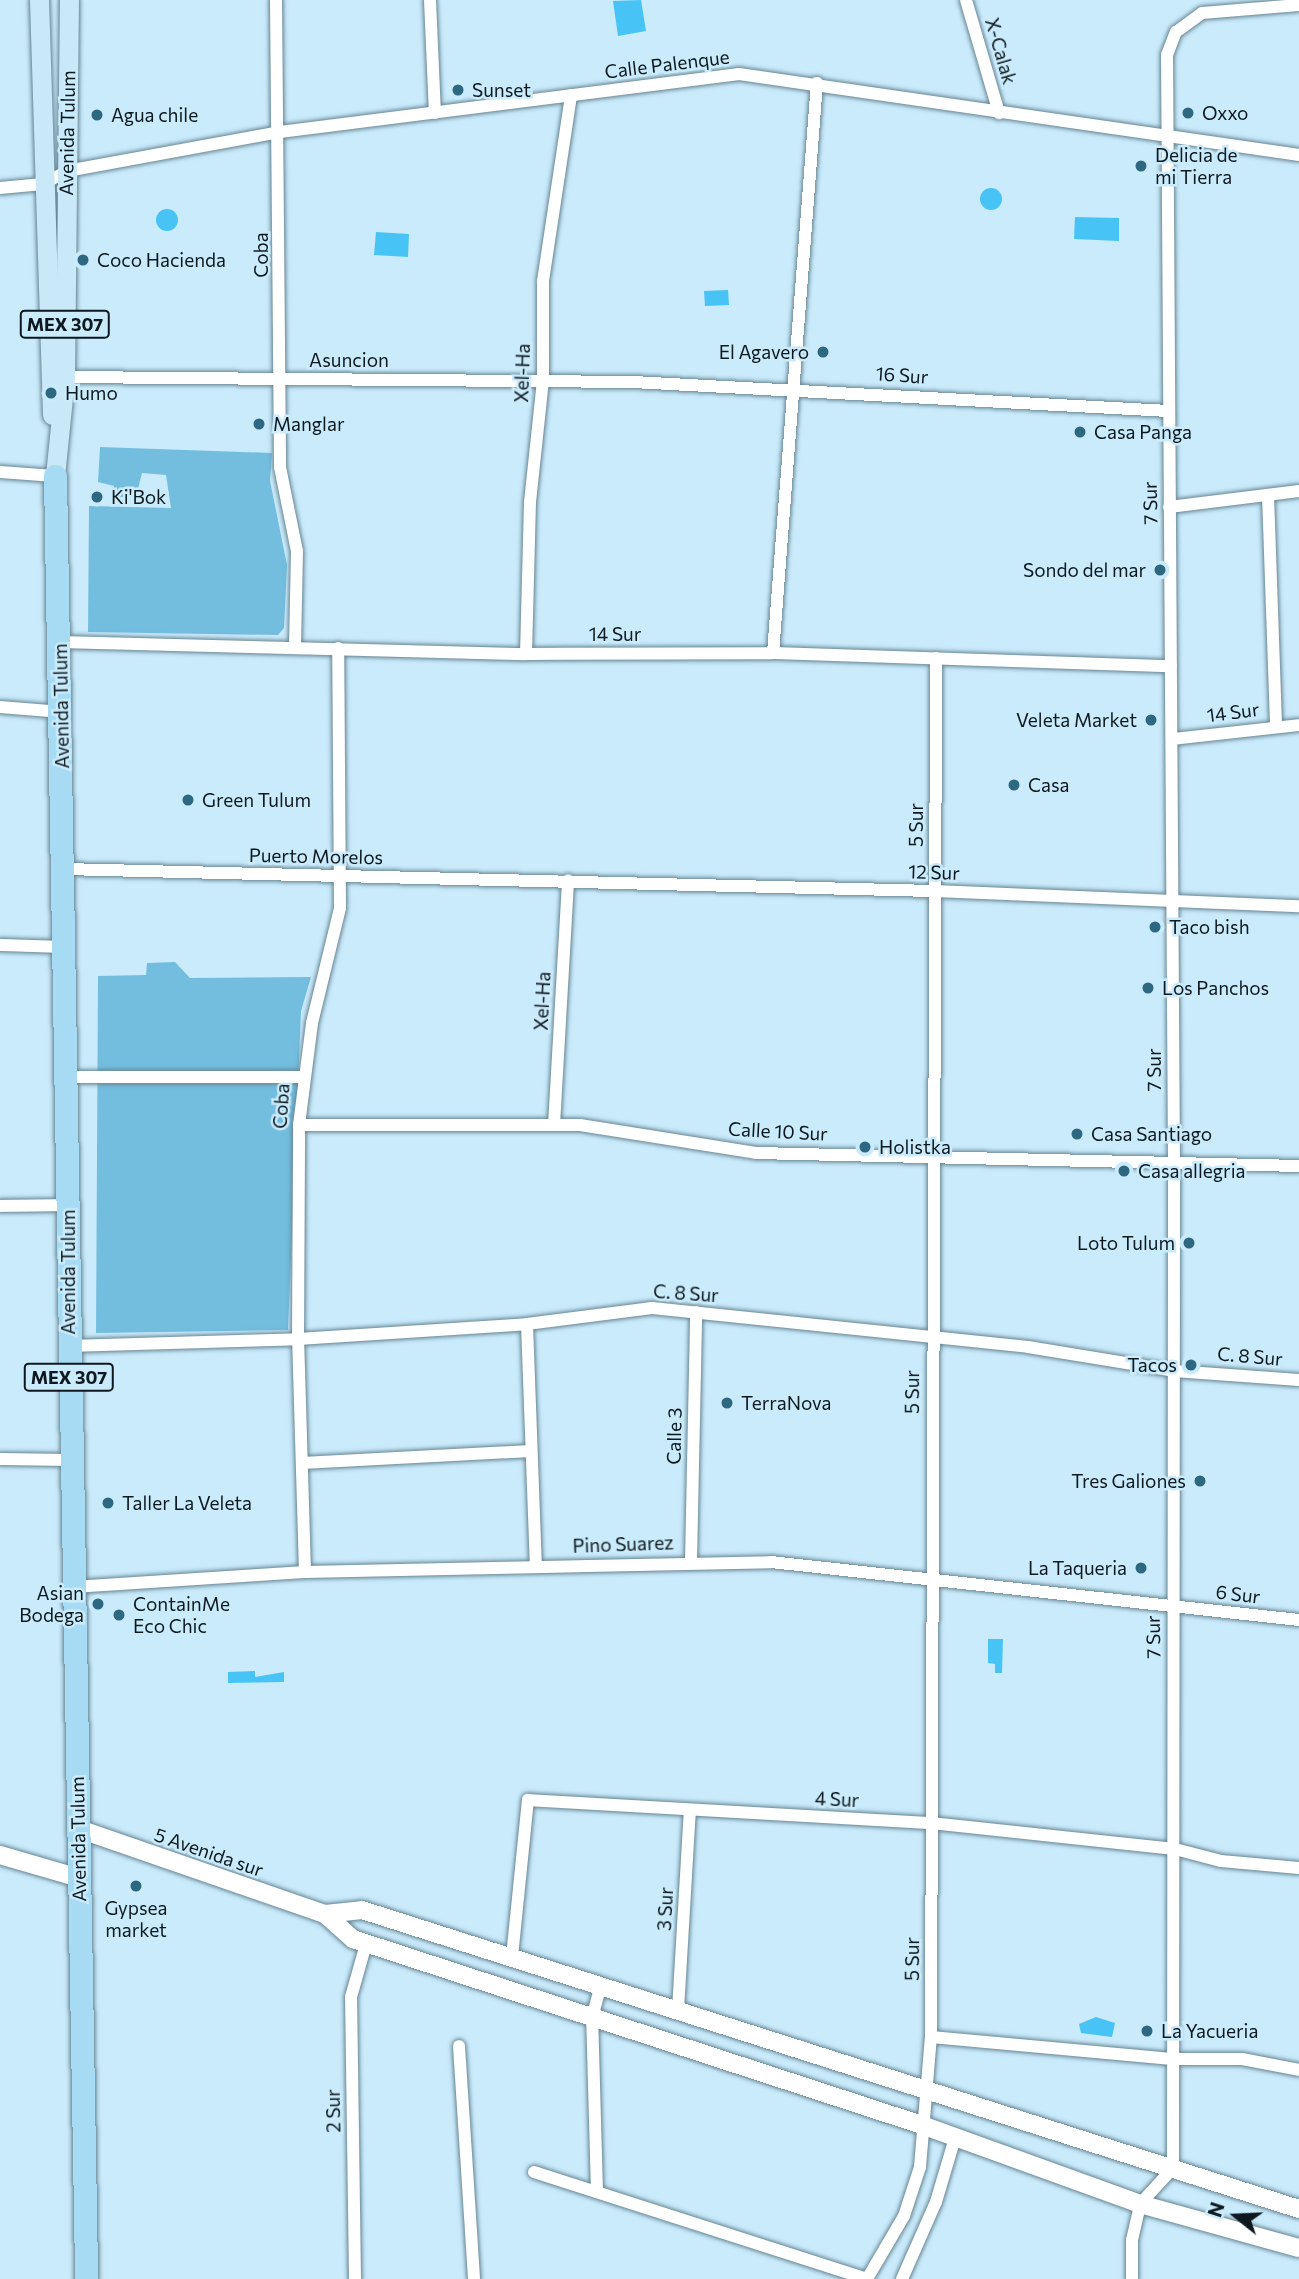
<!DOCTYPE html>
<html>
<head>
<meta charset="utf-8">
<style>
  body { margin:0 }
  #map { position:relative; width:1299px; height:2279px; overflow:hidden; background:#caebfc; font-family:Commissioner,sans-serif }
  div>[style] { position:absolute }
  .green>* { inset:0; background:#73bddf }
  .water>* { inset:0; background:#48c3f5 }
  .round { border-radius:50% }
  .roads { filter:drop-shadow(0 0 2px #668593) drop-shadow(0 0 2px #668593) }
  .street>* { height:12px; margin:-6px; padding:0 6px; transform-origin:6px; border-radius:6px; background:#fff }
  .secondary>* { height:18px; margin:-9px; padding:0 9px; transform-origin:9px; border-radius:9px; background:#fff }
  .primary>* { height:19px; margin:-9.5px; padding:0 9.5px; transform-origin:9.5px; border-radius:9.5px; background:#cae9f8 }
  .highway>* { height:23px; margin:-11.5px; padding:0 11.5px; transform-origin:11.5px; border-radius:11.5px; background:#a7dbf4 }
  .dots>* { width:19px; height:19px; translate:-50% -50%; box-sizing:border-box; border:4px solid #caebfc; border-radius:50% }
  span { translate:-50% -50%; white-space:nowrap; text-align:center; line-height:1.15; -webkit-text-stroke:5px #caebfc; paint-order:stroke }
  .shield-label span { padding:2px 5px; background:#caebfc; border:2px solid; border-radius:5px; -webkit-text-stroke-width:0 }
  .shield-label { font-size:18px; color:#0d191e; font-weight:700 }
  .street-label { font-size:19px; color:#0d191e }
  .poi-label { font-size:19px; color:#0d191e }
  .left { translate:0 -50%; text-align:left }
  .right { translate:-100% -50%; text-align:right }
  .north { position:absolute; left:1201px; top:2181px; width:70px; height:70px; -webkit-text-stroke:5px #caebfc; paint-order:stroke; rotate:288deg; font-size:19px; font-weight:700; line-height:28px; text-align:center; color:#0d191e }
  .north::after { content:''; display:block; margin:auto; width:24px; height:32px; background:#0d191e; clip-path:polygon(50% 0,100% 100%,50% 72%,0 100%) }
</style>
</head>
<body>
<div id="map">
  <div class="green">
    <i style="clip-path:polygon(100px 447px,272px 453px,270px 481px,287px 565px,284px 628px,278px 635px,88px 632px,89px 506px,171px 508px,166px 475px,142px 473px,136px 497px,113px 497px,114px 486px,98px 482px)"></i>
    <i style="clip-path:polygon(175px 962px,190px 978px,311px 977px,301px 1011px,288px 1330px,96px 1333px,98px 976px,146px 975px,147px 963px)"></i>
  </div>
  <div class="water">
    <i style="clip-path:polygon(641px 0,646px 31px,618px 36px,613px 1px)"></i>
    <i class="round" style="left:980px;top:188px;width:22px;height:22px"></i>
    <i class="round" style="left:156px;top:209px;width:22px;height:22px"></i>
    <i style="clip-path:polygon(1075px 217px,1119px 218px,1119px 241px,1074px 239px)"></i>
    <i style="clip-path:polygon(376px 232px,409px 234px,408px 257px,374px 255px)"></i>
    <i style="clip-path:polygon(728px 290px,729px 305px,705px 306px,704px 291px)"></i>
    <i style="clip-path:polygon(988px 1639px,1003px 1639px,1002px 1673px,995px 1673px,995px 1664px,988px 1663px)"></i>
    <i style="clip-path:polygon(255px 1671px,255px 1677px,284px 1672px,284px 1682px,228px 1683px,228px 1672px)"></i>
    <i style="clip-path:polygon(1096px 2017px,1115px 2023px,1112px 2037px,1081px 2033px,1079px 2024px)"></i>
  </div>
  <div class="roads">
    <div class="street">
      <i style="left:276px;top:0;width:467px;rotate:89.5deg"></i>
      <i style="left:280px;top:467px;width:86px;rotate:78.6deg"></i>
      <i style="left:297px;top:551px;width:96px;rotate:91.2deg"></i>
      <i style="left:430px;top:0;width:113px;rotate:87.5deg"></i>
      <i style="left:966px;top:0;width:118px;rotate:73.7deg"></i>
      <i style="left:0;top:188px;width:43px;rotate:-5.3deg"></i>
      <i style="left:43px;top:184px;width:27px;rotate:-28deg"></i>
      <i style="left:67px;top:171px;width:217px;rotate:-10.4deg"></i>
      <i style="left:280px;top:132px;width:463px;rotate:-7.2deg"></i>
      <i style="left:739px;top:74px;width:566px;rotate:8.23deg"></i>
      <i style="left:65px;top:377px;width:568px;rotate:0.5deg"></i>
      <i style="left:633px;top:382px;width:536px;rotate:3.1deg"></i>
      <i style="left:0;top:472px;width:55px;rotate:4.2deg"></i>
      <i style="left:1268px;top:495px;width:231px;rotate:88deg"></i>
      <i style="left:1169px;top:507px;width:131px;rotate:-7deg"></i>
      <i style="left:60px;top:642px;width:466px;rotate:1.5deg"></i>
      <i style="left:526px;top:654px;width:247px;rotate:-0.2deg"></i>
      <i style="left:773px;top:653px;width:398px;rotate:1.9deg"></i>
      <i style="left:773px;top:653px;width:572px;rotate:-85.59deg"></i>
      <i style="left:526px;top:654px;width:152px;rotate:-88.5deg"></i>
      <i style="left:530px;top:502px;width:122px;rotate:-83.9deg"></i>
      <i style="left:543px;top:381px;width:100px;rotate:-90deg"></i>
      <i style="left:543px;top:281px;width:188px;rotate:-81.4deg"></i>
      <i style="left:0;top:707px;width:62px;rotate:4.6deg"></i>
      <i style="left:1173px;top:739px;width:127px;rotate:-6.3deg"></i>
      <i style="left:64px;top:869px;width:871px;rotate:1.45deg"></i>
      <i style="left:935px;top:891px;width:364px;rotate:2.4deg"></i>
      <i style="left:0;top:945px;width:65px;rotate:1.8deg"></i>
      <i style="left:67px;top:1077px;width:235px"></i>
      <i style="left:299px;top:1125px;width:281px"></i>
      <i style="left:580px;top:1125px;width:178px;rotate:9deg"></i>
      <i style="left:756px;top:1153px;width:543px;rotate:1.37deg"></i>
      <i style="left:554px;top:1125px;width:245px;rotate:-86.7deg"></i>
      <i style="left:0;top:1206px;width:68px;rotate:-0.8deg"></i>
      <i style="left:527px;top:1324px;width:242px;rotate:87.9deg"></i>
      <i style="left:68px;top:1346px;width:230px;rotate:-1.7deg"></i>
      <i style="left:298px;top:1339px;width:229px;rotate:-3.7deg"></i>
      <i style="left:527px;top:1324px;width:126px;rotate:-7.3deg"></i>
      <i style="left:652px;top:1308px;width:378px;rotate:5.9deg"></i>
      <i style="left:1028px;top:1347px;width:148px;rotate:9.3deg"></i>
      <i style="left:1174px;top:1371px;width:125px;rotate:4.1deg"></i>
      <i style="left:0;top:1459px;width:72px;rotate:0.8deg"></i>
      <i style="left:302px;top:1463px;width:229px;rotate:-3deg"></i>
      <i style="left:691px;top:1561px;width:249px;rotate:-88.8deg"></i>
      <i style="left:305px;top:1572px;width:233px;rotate:-91.7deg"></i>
      <i style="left:298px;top:1339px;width:214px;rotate:-89.7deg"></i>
      <i style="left:299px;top:1125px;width:103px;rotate:-82.7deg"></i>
      <i style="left:312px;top:1023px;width:118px;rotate:-76.3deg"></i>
      <i style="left:340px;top:908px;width:260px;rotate:-90.4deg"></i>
      <i style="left:73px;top:1587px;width:232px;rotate:-3.7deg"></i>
      <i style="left:305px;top:1572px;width:466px;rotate:-1.2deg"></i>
      <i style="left:771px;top:1562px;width:531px;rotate:6.27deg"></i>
      <i style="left:512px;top:1957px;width:158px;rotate:-84.2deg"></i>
      <i style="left:528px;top:1800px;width:404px;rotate:3.3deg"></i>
      <i style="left:931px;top:1823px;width:245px;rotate:6.1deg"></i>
      <i style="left:1175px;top:1849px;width:48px;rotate:14.6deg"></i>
      <i style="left:1221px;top:1861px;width:78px;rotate:5.1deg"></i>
      <i style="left:678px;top:2010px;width:200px;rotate:-86.6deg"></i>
      <i style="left:931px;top:2037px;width:242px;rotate:5.2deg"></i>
      <i style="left:1172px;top:2059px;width:70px"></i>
      <i style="left:1242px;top:2059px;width:58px;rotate:10.9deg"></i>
      <i style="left:459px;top:2046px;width:233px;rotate:86.3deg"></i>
      <i style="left:534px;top:2172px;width:350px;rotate:17.8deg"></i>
      <i style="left:597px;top:2192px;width:174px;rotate:-91.6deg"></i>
      <i style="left:592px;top:2018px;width:34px;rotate:-75deg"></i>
      <i style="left:355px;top:2279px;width:282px;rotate:-90.8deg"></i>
      <i style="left:351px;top:1997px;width:55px;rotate:-74.2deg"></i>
      <i style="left:867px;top:2279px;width:73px;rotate:-59.6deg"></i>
      <i style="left:904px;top:2216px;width:52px;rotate:-71.9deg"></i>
      <i style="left:920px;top:2167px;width:130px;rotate:-85.2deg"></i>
      <i style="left:931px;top:2037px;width:1379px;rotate:-89.79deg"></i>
      <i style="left:902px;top:2279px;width:84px;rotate:-66.2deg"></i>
      <i style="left:936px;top:2202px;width:67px;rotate:-73.5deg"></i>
      <i style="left:1132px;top:2279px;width:39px;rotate:-90deg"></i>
      <i style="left:1132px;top:2240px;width:37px;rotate:-77deg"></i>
      <i style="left:1140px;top:2204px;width:49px;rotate:-47.5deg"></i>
      <i style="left:1173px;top:2168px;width:1005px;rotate:-89.94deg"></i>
      <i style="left:1174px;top:1163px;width:1108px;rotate:-90.36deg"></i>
      <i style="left:1167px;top:55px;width:25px;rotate:-69deg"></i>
      <i style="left:1176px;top:32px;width:32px;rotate:-36deg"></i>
      <i style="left:1202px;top:13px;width:97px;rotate:-4.7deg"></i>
    </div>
    <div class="secondary">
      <i style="left:79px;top:1829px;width:260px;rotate:19.1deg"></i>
      <i style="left:325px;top:1914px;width:38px;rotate:42deg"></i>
      <i style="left:353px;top:1939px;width:599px;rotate:18.1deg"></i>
      <i style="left:922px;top:2125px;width:232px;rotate:19.9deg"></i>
      <i style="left:1140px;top:2204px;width:165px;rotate:15.5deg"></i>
      <i style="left:0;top:1855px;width:82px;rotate:16.2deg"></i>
      <i style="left:325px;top:1914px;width:37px;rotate:-6deg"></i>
      <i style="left:362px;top:1910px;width:984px;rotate:17.7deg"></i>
    </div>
    <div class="primary">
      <i style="left:39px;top:0;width:415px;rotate:88.2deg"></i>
      <i style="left:55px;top:476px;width:100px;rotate:-84.2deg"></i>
      <i style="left:65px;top:377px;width:377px;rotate:-89.4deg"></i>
    </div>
    <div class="highway">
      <i style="left:55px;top:476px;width:1803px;rotate:89.01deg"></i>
    </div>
  </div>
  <div class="dots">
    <i style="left:458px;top:90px;background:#2d6780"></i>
    <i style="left:1188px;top:113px;background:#2d6780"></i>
    <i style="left:97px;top:115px;background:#2d6780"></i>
    <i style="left:1141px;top:166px;background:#2d6780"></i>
    <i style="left:83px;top:260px;background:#2d6780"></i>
    <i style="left:823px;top:352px;background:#2d6780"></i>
    <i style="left:51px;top:393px;background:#2d6780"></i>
    <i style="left:259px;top:424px;background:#2d6780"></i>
    <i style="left:1080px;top:432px;background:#2d6780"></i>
    <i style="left:97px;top:497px;background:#2d6780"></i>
    <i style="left:1160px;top:570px;background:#2d6780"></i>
    <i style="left:1151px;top:720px;background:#2d6780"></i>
    <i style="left:1014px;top:785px;background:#2d6780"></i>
    <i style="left:188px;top:800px;background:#2d6780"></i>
    <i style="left:1155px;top:927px;background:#2d6780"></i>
    <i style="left:1148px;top:988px;background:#2d6780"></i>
    <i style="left:1077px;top:1134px;background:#2d6780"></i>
    <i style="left:865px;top:1147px;background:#2d6780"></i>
    <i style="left:1124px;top:1171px;background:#2d6780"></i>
    <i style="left:1189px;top:1243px;background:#2d6780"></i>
    <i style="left:1191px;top:1365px;background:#2d6780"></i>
    <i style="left:727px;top:1403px;background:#2d6780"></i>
    <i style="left:1200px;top:1481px;background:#2d6780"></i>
    <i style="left:108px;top:1503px;background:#2d6780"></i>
    <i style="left:1141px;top:1568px;background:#2d6780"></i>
    <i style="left:98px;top:1604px;background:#2d6780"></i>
    <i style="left:119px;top:1615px;background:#2d6780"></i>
    <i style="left:136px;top:1886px;background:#2d6780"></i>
    <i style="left:1147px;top:2031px;background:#2d6780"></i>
  </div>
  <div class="shield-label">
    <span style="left:65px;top:324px">MEX 307</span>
    <span style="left:69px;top:1377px">MEX 307</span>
  </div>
  <div class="street-label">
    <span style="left:1001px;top:51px;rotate:74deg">X-Calak</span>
    <span style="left:667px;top:64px;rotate:-7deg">Calle Palenque</span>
    <span style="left:67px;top:133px;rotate:-89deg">Avenida Tulum</span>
    <span style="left:261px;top:255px;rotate:-90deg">Coba</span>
    <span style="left:349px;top:360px">Asuncion</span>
    <span style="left:522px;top:373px;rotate:-88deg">Xel-Ha</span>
    <span style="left:902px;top:375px;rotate:4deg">16 Sur</span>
    <span style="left:1150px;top:503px;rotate:-91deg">7 Sur</span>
    <span style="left:615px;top:634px">14 Sur</span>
    <span style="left:61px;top:706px;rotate:-91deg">Avenida Tulum</span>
    <span style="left:1233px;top:712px;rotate:-7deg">14 Sur</span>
    <span style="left:916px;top:825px;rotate:-90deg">5 Sur</span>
    <span style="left:316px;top:856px;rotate:1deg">Puerto Morelos</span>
    <span style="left:934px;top:872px;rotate:2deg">12 Sur</span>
    <span style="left:542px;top:1001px;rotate:-87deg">Xel-Ha</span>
    <span style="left:1154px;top:1070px;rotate:-90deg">7 Sur</span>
    <span style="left:281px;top:1106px;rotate:-86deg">Coba</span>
    <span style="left:778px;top:1131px;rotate:3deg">Calle 10 Sur</span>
    <span style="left:68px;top:1272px;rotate:-90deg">Avenida Tulum</span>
    <span style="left:686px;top:1293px;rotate:4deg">C. 8 Sur</span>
    <span style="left:1250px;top:1356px;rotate:5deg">C. 8 Sur</span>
    <span style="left:912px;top:1392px;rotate:-90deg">5 Sur</span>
    <span style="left:674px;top:1436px;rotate:-89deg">Calle 3</span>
    <span style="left:623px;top:1544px;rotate:-2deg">Pino Suarez</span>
    <span style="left:1238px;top:1594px;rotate:7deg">6 Sur</span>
    <span style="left:1153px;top:1637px;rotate:-91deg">7 Sur</span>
    <span style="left:837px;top:1799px;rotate:3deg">4 Sur</span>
    <span style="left:78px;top:1839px;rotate:-91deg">Avenida Tulum</span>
    <span style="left:209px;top:1852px;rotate:19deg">5 Avenida sur</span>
    <span style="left:665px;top:1909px;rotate:-87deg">3 Sur</span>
    <span style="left:912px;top:1959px;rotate:-90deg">5 Sur</span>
    <span style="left:333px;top:2111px;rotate:-91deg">2 Sur</span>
  </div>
  <div class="poi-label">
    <span class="left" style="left:472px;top:90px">Sunset</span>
    <span class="left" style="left:1202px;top:113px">Oxxo</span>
    <span class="left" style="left:111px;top:115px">Agua chile</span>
    <span class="left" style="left:1155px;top:166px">Delicia de<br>mi Tierra</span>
    <span class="left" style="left:97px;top:260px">Coco Hacienda</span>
    <span class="right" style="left:809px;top:352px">El Agavero</span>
    <span class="left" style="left:65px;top:393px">Humo</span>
    <span class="left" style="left:273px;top:424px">Manglar</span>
    <span class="left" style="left:1094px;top:432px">Casa Panga</span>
    <span class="left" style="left:111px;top:497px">Ki'Bok</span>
    <span class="right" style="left:1146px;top:570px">Sondo del mar</span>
    <span class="right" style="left:1137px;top:720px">Veleta Market</span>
    <span class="left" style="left:1028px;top:785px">Casa</span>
    <span class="left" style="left:202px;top:800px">Green Tulum</span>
    <span class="left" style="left:1169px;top:927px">Taco bish</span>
    <span class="left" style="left:1162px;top:988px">Los Panchos</span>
    <span class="left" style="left:1091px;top:1134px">Casa Santiago</span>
    <span class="left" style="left:879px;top:1147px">Holistka</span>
    <span class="left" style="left:1138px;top:1171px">Casa allegria</span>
    <span class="right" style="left:1175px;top:1243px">Loto Tulum</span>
    <span class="right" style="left:1177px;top:1365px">Tacos</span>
    <span class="left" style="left:741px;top:1403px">TerraNova</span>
    <span class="right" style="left:1186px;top:1481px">Tres Galiones</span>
    <span class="left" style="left:122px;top:1503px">Taller La Veleta</span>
    <span class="right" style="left:1127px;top:1568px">La Taqueria</span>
    <span class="right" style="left:84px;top:1604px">Asian<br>Bodega</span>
    <span class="left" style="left:133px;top:1615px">ContainMe<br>Eco Chic</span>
    <span style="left:136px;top:1919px">Gypsea<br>market</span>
    <span class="left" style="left:1161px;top:2031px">La Yacueria</span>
  </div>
  <div class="north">N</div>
</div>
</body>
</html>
